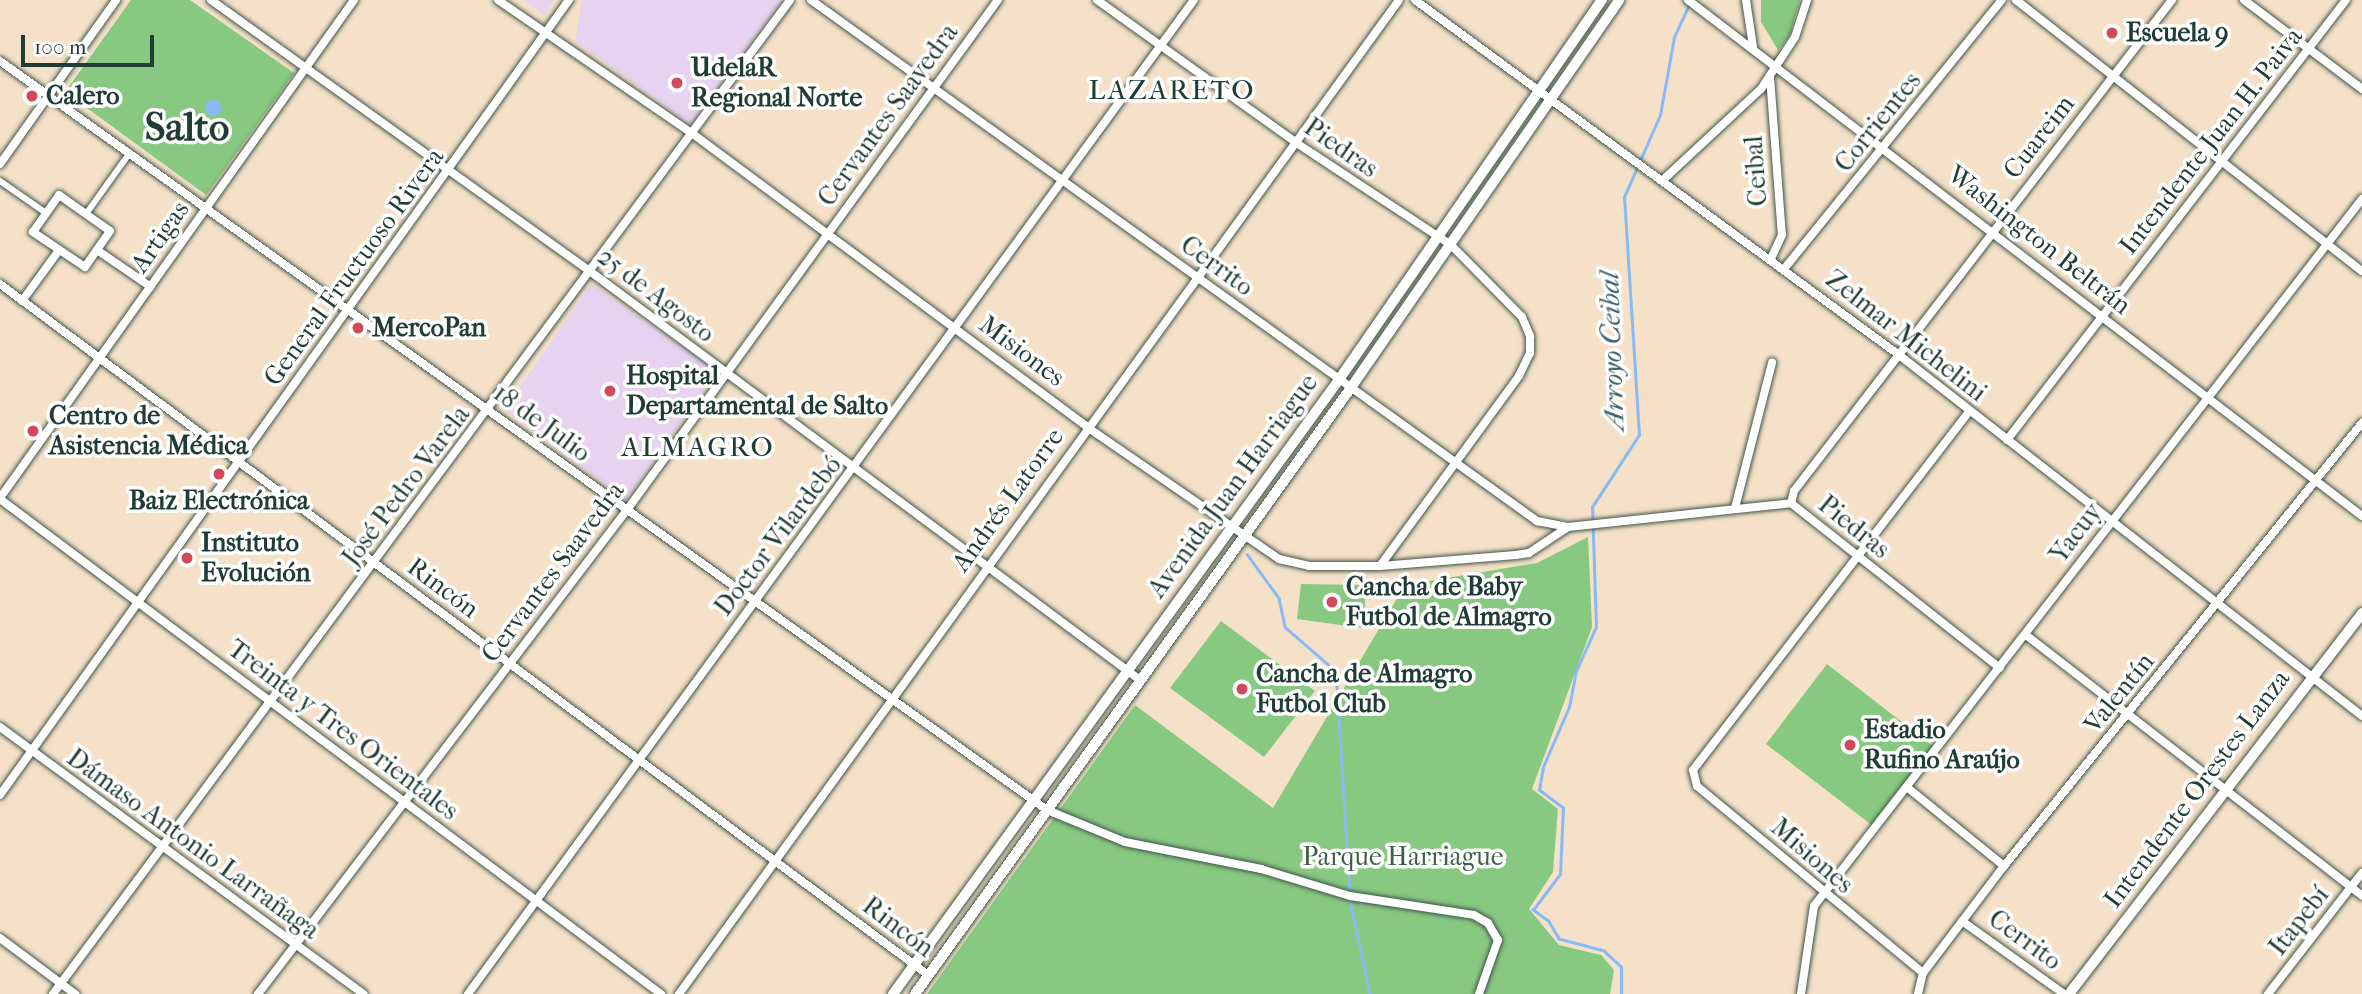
<!DOCTYPE html>
<html>
<head>
<meta charset="utf-8">
<style>
  body { margin:0 }
  #map { position:relative; width:2362px; height:994px; overflow:hidden; background:#f5e1c8; font-family:"IM FELL French Canon",serif }
  div>[style] { position:absolute }
  .built>* { inset:0; background:#e7d2ef }
  .green>* { inset:0; background:#88c981 }
  .water>* { inset:0; background:#88bbf6 }
  .round { border-radius:50% }
  .stream>* { height:2.5px; margin:-1.25px; padding:0 1.25px; transform-origin:1.25px; border-radius:1.25px; background:#88bbf6 }
  .roads { filter:drop-shadow(0 0 2px #3f564a) drop-shadow(0 0 2px #3f564a) }
  .pedestrian>* { height:6px; margin:-3px; padding:0 3px; transform-origin:3px; border-radius:3px; background:#fff }
  .minor>* { height:8px; margin:-4px; padding:0 4px; transform-origin:4px; border-radius:4px; background:#fff }
  .tertiary>* { height:10px; margin:-5px; padding:0 5px; transform-origin:5px; border-radius:5px; background:#fff }
  .dots>* { width:19px; height:19px; translate:-50% -50%; box-sizing:border-box; border:4px solid #fff; border-radius:50% }
  span { translate:-50% -50%; white-space:nowrap; text-align:center; line-height:1.15; -webkit-text-stroke:7px #fff; paint-order:stroke }
  .poi-label { font-size:26px; color:#1f3d34; font-weight:700 }
  .left { translate:0 -50%; text-align:left }
  .street-label { font-size:26px; color:#1f3d34 }
  .park-label { font-size:26px; color:#396047 }
  .neighbourhood-label { font-size:28px; color:#1f3d34; letter-spacing:2px }
  .water-label { font-size:28px; color:#3e636e; font-style:italic }
  .town-label { font-size:40px; color:#1f3d34; font-weight:700 }
  .scale { position:absolute; left:21px; top:35px; width:133px; height:32px; box-sizing:border-box; border:4px solid #1f3d34; border-top:0; padding-left:9px; font-size:21px; line-height:24px; white-space:nowrap; color:#1f3d34; -webkit-text-stroke:5px #fff; paint-order:stroke }
</style>
</head>
<body>
<div id="map">
  <div class="built">
    <i style="clip-path:polygon(523px 0,554px 0,544px 15px)"></i>
    <i style="clip-path:polygon(582px 0,782px 0,690px 124px,575px 41px)"></i>
    <i style="clip-path:polygon(591px 284px,718px 371px,626px 500px,504px 410px)"></i>
  </div>
  <div class="green">
    <i style="clip-path:polygon(131px 0,190px 0,294px 73px,206px 195px,65px 92px)"></i>
    <i style="clip-path:polygon(1761px 0,1800px 0,1789px 37px,1778px 50px,1761px 22px)"></i>
    <i style="clip-path:polygon(1588px 537px,1592px 627px,1532px 789px,1558px 809px,1553px 872px,1529px 909px,1559px 945px,1601px 955px,1614px 970px,1610px 994px,927px 994px,1135px 705px,1273px 808px,1405px 585px,1537px 563px)"></i>
    <i style="clip-path:polygon(1301px 584px,1367px 585px,1362px 628px,1297px 619px)"></i>
    <i style="clip-path:polygon(1221px 621px,1315px 691px,1264px 757px,1170px 688px)"></i>
    <i style="clip-path:polygon(1827px 664px,1934px 747px,1873px 826px,1766px 744px)"></i>
  </div>
  <div class="water">
    <i class="round" style="left:205px;top:100px;width:16px;height:16px"></i>
  </div>
  <div class="stream">
    <i style="left:1247px;top:554px;width:54px;rotate:54deg"></i>
    <i style="left:1279px;top:598px;width:30px;rotate:78deg"></i>
    <i style="left:1285px;top:627px;width:67px;rotate:40.8deg"></i>
    <i style="left:1336px;top:671px;width:221px;rotate:86.4deg"></i>
    <i style="left:1350px;top:900px;width:96px;rotate:78deg"></i>
    <i style="left:1621px;top:994px;width:27px;rotate:-90deg"></i>
    <i style="left:1621px;top:967px;width:23px;rotate:-137deg"></i>
    <i style="left:1604px;top:951px;width:47px;rotate:-165.1deg"></i>
    <i style="left:1559px;top:939px;width:21px;rotate:-121deg"></i>
    <i style="left:1548px;top:921px;width:19px;rotate:-144deg"></i>
    <i style="left:1533px;top:910px;width:45px;rotate:-53.1deg"></i>
    <i style="left:1560px;top:874px;width:66px;rotate:-87.4deg"></i>
    <i style="left:1563px;top:808px;width:30px;rotate:-143deg"></i>
    <i style="left:1539px;top:790px;width:23px;rotate:-80deg"></i>
    <i style="left:1543px;top:767px;width:65px;rotate:-66.6deg"></i>
    <i style="left:1569px;top:707px;width:37px;rotate:-79deg"></i>
    <i style="left:1576px;top:671px;width:48px;rotate:-65.6deg"></i>
    <i style="left:1596px;top:627px;width:120px;rotate:-91.9deg"></i>
    <i style="left:1592px;top:507px;width:86px;rotate:-56.9deg"></i>
    <i style="left:1639px;top:435px;width:238px;rotate:-93.6deg"></i>
    <i style="left:1624px;top:197px;width:90px;rotate:-66.3deg"></i>
    <i style="left:1660px;top:115px;width:79px;rotate:-79.8deg"></i>
    <i style="left:1674px;top:37px;width:38px;rotate:-65deg"></i>
  </div>
  <div class="roads">
    <div class="pedestrian">
      <i style="left:0;top:181px;width:56px;rotate:34.8deg"></i>
      <i style="left:86px;top:214px;width:74px;rotate:-54.4deg"></i>
    </div>
    <div class="minor">
      <i style="left:211px;top:0;width:467px;rotate:35.6deg"></i>
      <i style="left:591px;top:272px;width:684px;rotate:36.62deg"></i>
      <i style="left:498px;top:0;width:237px;rotate:34.5deg"></i>
      <i style="left:693px;top:134px;width:491px;rotate:36.6deg"></i>
      <i style="left:1087px;top:427px;width:233px;rotate:34.5deg"></i>
      <i style="left:1279px;top:559px;width:31px;rotate:13deg"></i>
      <i style="left:1309px;top:566px;width:71px"></i>
      <i style="left:1380px;top:566px;width:136px;rotate:-4.6deg"></i>
      <i style="left:1516px;top:555px;width:13px;rotate:-9deg"></i>
      <i style="left:1529px;top:553px;width:47px;rotate:-33.7deg"></i>
      <i style="left:811px;top:0;width:894px;rotate:35.66deg"></i>
      <i style="left:1537px;top:521px;width:32px;rotate:11deg"></i>
      <i style="left:1568px;top:527px;width:224px;rotate:-6.1deg"></i>
      <i style="left:1791px;top:503px;width:266px;rotate:38.3deg"></i>
      <i style="left:1097px;top:0;width:247px;rotate:35.6deg"></i>
      <i style="left:1298px;top:144px;width:183px;rotate:33.4deg"></i>
      <i style="left:1451px;top:245px;width:101px;rotate:45.4deg"></i>
      <i style="left:1522px;top:317px;width:21px;rotate:67deg"></i>
      <i style="left:1530px;top:336px;width:17px;rotate:90deg"></i>
      <i style="left:1530px;top:353px;width:25px;rotate:116deg"></i>
      <i style="left:1519px;top:376px;width:235px;rotate:126.2deg"></i>
      <i style="left:1415px;top:0;width:600px;rotate:36.26deg"></i>
      <i style="left:1899px;top:355px;width:587px;rotate:37.94deg"></i>
      <i style="left:1688px;top:0;width:849px;rotate:37.44deg"></i>
      <i style="left:1746px;top:0;width:48px;rotate:81.5deg"></i>
      <i style="left:2016px;top:0;width:439px;rotate:38.1deg"></i>
      <i style="left:2244px;top:0;width:148px;rotate:37deg"></i>
      <i style="left:0;top:61px;width:1287px;rotate:35.58deg"></i>
      <i style="left:1047px;top:810px;width:84px;rotate:22.3deg"></i>
      <i style="left:1125px;top:842px;width:139px;rotate:11.2deg"></i>
      <i style="left:1261px;top:869px;width:93px;rotate:16.9deg"></i>
      <i style="left:1350px;top:896px;width:125px;rotate:8.7deg"></i>
      <i style="left:1474px;top:915px;width:16px;rotate:30deg"></i>
      <i style="left:1488px;top:923px;width:20px;rotate:60deg"></i>
      <i style="left:1498px;top:940px;width:57px;rotate:109.4deg"></i>
      <i style="left:1770px;top:77px;width:158px;rotate:85.7deg"></i>
      <i style="left:1782px;top:235px;width:26px;rotate:115deg"></i>
      <i style="left:0;top:164px;width:201px;rotate:-54.7deg"></i>
      <i style="left:1664px;top:179px;width:132px;rotate:-42.9deg"></i>
      <i style="left:1761px;top:89px;width:62px;rotate:-56.8deg"></i>
      <i style="left:1795px;top:37px;width:39px;rotate:-72deg"></i>
      <i style="left:59px;top:195px;width:62px;rotate:35.2deg"></i>
      <i style="left:110px;top:231px;width:44px;rotate:124.8deg"></i>
      <i style="left:85px;top:267px;width:63px;rotate:-146.1deg"></i>
      <i style="left:33px;top:232px;width:45px;rotate:-54.9deg"></i>
      <i style="left:97px;top:250px;width:65px;rotate:34.4deg"></i>
      <i style="left:1784px;top:269px;width:346px;rotate:-51deg"></i>
      <i style="left:0;top:284px;width:1157px;rotate:36.67deg"></i>
      <i style="left:22px;top:301px;width:63px;rotate:-54deg"></i>
      <i style="left:2007px;top:440px;width:555px;rotate:-52.39deg"></i>
      <i style="left:0;top:498px;width:611px;rotate:-54.59deg"></i>
      <i style="left:0;top:499px;width:826px;rotate:36.83deg"></i>
      <i style="left:1791px;top:503px;width:12px;rotate:-76deg"></i>
      <i style="left:1794px;top:491px;width:620px;rotate:-52.41deg"></i>
      <i style="left:1735px;top:508px;width:150px;rotate:-75.7deg"></i>
      <i style="left:2026px;top:635px;width:425px;rotate:37.8deg"></i>
      <i style="left:0;top:727px;width:451px;rotate:36.3deg"></i>
      <i style="left:1908px;top:788px;width:124px;rotate:39.1deg"></i>
      <i style="left:0;top:795px;width:978px;rotate:-54.41deg"></i>
      <i style="left:1962px;top:921px;width:125px;rotate:35.6deg"></i>
      <i style="left:0;top:938px;width:94px;rotate:36.7deg"></i>
      <i style="left:1923px;top:973px;width:293px;rotate:-140.4deg"></i>
      <i style="left:1697px;top:786px;width:16px;rotate:-104deg"></i>
      <i style="left:1693px;top:770px;width:453px;rotate:-52.4deg"></i>
      <i style="left:53px;top:994px;width:1237px;rotate:-53.44deg"></i>
      <i style="left:258px;top:994px;width:609px;rotate:-52.68deg"></i>
      <i style="left:627px;top:510px;width:631px;rotate:-53.97deg"></i>
      <i style="left:468px;top:994px;width:1231px;rotate:-53.86deg"></i>
      <i style="left:679px;top:994px;width:1227px;rotate:-54.08deg"></i>
      <i style="left:1801px;top:994px;width:89px;rotate:-81.6deg"></i>
      <i style="left:1814px;top:906px;width:895px;rotate:-52.22deg"></i>
      <i style="left:1918px;top:994px;width:22px;rotate:-77deg"></i>
      <i style="left:1923px;top:973px;width:134px;rotate:-52.9deg"></i>
      <i style="left:2004px;top:866px;width:570px;rotate:-51.06deg"></i>
      <i style="left:2268px;top:994px;width:153px;rotate:-52.2deg"></i>
    </div>
    <div class="tertiary">
      <i style="left:893px;top:994px;width:757px;rotate:-54.02deg"></i>
      <i style="left:1338px;top:381px;width:464px;rotate:-55.3deg"></i>
      <i style="left:915px;top:994px;width:745px;rotate:-54.28deg"></i>
      <i style="left:1350px;top:389px;width:473px;rotate:-55.3deg"></i>
      <i style="left:2069px;top:994px;width:481px;rotate:-52.4deg"></i>
    </div>
  </div>
  <div class="dots">
    <i style="left:2112px;top:33px;background:#d1495b"></i>
    <i style="left:677px;top:83px;background:#d1495b"></i>
    <i style="left:32px;top:96px;background:#d1495b"></i>
    <i style="left:358px;top:328px;background:#d1495b"></i>
    <i style="left:610px;top:391px;background:#d1495b"></i>
    <i style="left:33px;top:431px;background:#d1495b"></i>
    <i style="left:219px;top:474px;background:#d1495b"></i>
    <i style="left:187px;top:558px;background:#d1495b"></i>
    <i style="left:1332px;top:602px;background:#d1495b"></i>
    <i style="left:1242px;top:689px;background:#d1495b"></i>
    <i style="left:1850px;top:745px;background:#d1495b"></i>
  </div>
  <div class="poi-label">
    <span class="left" style="left:2126px;top:33px">Escuela 9</span>
    <span class="left" style="left:691px;top:83px">UdelaR<br>Regional Norte</span>
    <span class="left" style="left:46px;top:96px">Calero</span>
    <span class="left" style="left:372px;top:328px">MercoPan</span>
    <span class="left" style="left:626px;top:391px">Hospital<br>Departamental de Salto</span>
    <span class="left" style="left:49px;top:431px">Centro de<br>Asistencia Médica</span>
    <span style="left:219px;top:501px">Baiz Electrónica</span>
    <span class="left" style="left:201px;top:558px">Instituto<br>Evolución</span>
    <span class="left" style="left:1346px;top:602px">Cancha de Baby<br>Futbol de Almagro</span>
    <span class="left" style="left:1256px;top:689px">Cancha de Almagro<br>Futbol Club</span>
    <span class="left" style="left:1864px;top:745px">Estadio<br>Rufino Araújo</span>
  </div>
  <div class="street-label">
    <span style="left:888px;top:115px;rotate:-54deg">Cervantes Saavedra</span>
    <span style="left:1878px;top:122px;rotate:-51deg">Corrientes</span>
    <span style="left:2039px;top:137px;rotate:-52deg">Cuareim</span>
    <span style="left:2211px;top:141px;rotate:-52deg">Intendente Juan H. Paiva</span>
    <span style="left:1341px;top:148px;rotate:35deg">Piedras</span>
    <span style="left:1756px;top:171px;rotate:-94deg">Ceibal</span>
    <span style="left:160px;top:237px;rotate:-55deg">Artigas</span>
    <span style="left:2039px;top:240px;rotate:38deg">Washington Beltrán</span>
    <span style="left:1217px;top:266px;rotate:36deg">Cerrito</span>
    <span style="left:354px;top:267px;rotate:-54deg">General Fructuoso Rivera</span>
    <span style="left:656px;top:295px;rotate:37deg">25 de Agosto</span>
    <span style="left:1906px;top:336px;rotate:38deg">Zelmar Michelini</span>
    <span style="left:1022px;top:351px;rotate:37deg">Misiones</span>
    <span style="left:542px;top:423px;rotate:36deg">18 de Julio</span>
    <span style="left:406px;top:486px;rotate:-53deg">José Pedro Varela</span>
    <span style="left:1233px;top:486px;rotate:-54deg">Avenida Juan Harriague</span>
    <span style="left:1008px;top:500px;rotate:-54deg">Andrés Latorre</span>
    <span style="left:1854px;top:527px;rotate:39deg">Piedras</span>
    <span style="left:2076px;top:533px;rotate:-53deg">Yacuy</span>
    <span style="left:778px;top:536px;rotate:-53deg">Doctor Vilardebó</span>
    <span style="left:553px;top:572px;rotate:-53deg">Cervantes Saavedra</span>
    <span style="left:443px;top:588px;rotate:37deg">Rincón</span>
    <span style="left:2119px;top:693px;rotate:-51deg">Valentín</span>
    <span style="left:343px;top:730px;rotate:37deg">Treinta y Tres Orientales</span>
    <span style="left:2197px;top:789px;rotate:-53deg">Intendente Orestes Lanza</span>
    <span style="left:193px;top:844px;rotate:36deg">Dámaso Antonio Larrañaga</span>
    <span style="left:1812px;top:856px;rotate:41deg">Misiones</span>
    <span style="left:2299px;top:921px;rotate:-52deg">Itapebí</span>
    <span style="left:898px;top:927px;rotate:37deg">Rincón</span>
    <span style="left:2025px;top:940px;rotate:36deg">Cerrito</span>
  </div>
  <div class="park-label">
    <span style="left:1403px;top:857px">Parque Harriague</span>
  </div>
  <div class="neighbourhood-label">
    <span style="left:1172px;top:90px">LAZARETO</span>
    <span style="left:698px;top:447px">ALMAGRO</span>
  </div>
  <div class="water-label">
    <span style="left:1612px;top:351px;rotate:-92deg">Arroyo Ceibal</span>
  </div>
  <div class="town-label">
    <span style="left:187px;top:127px">Salto</span>
  </div>
  <div class="scale">100 m</div>
</div>
</body>
</html>
